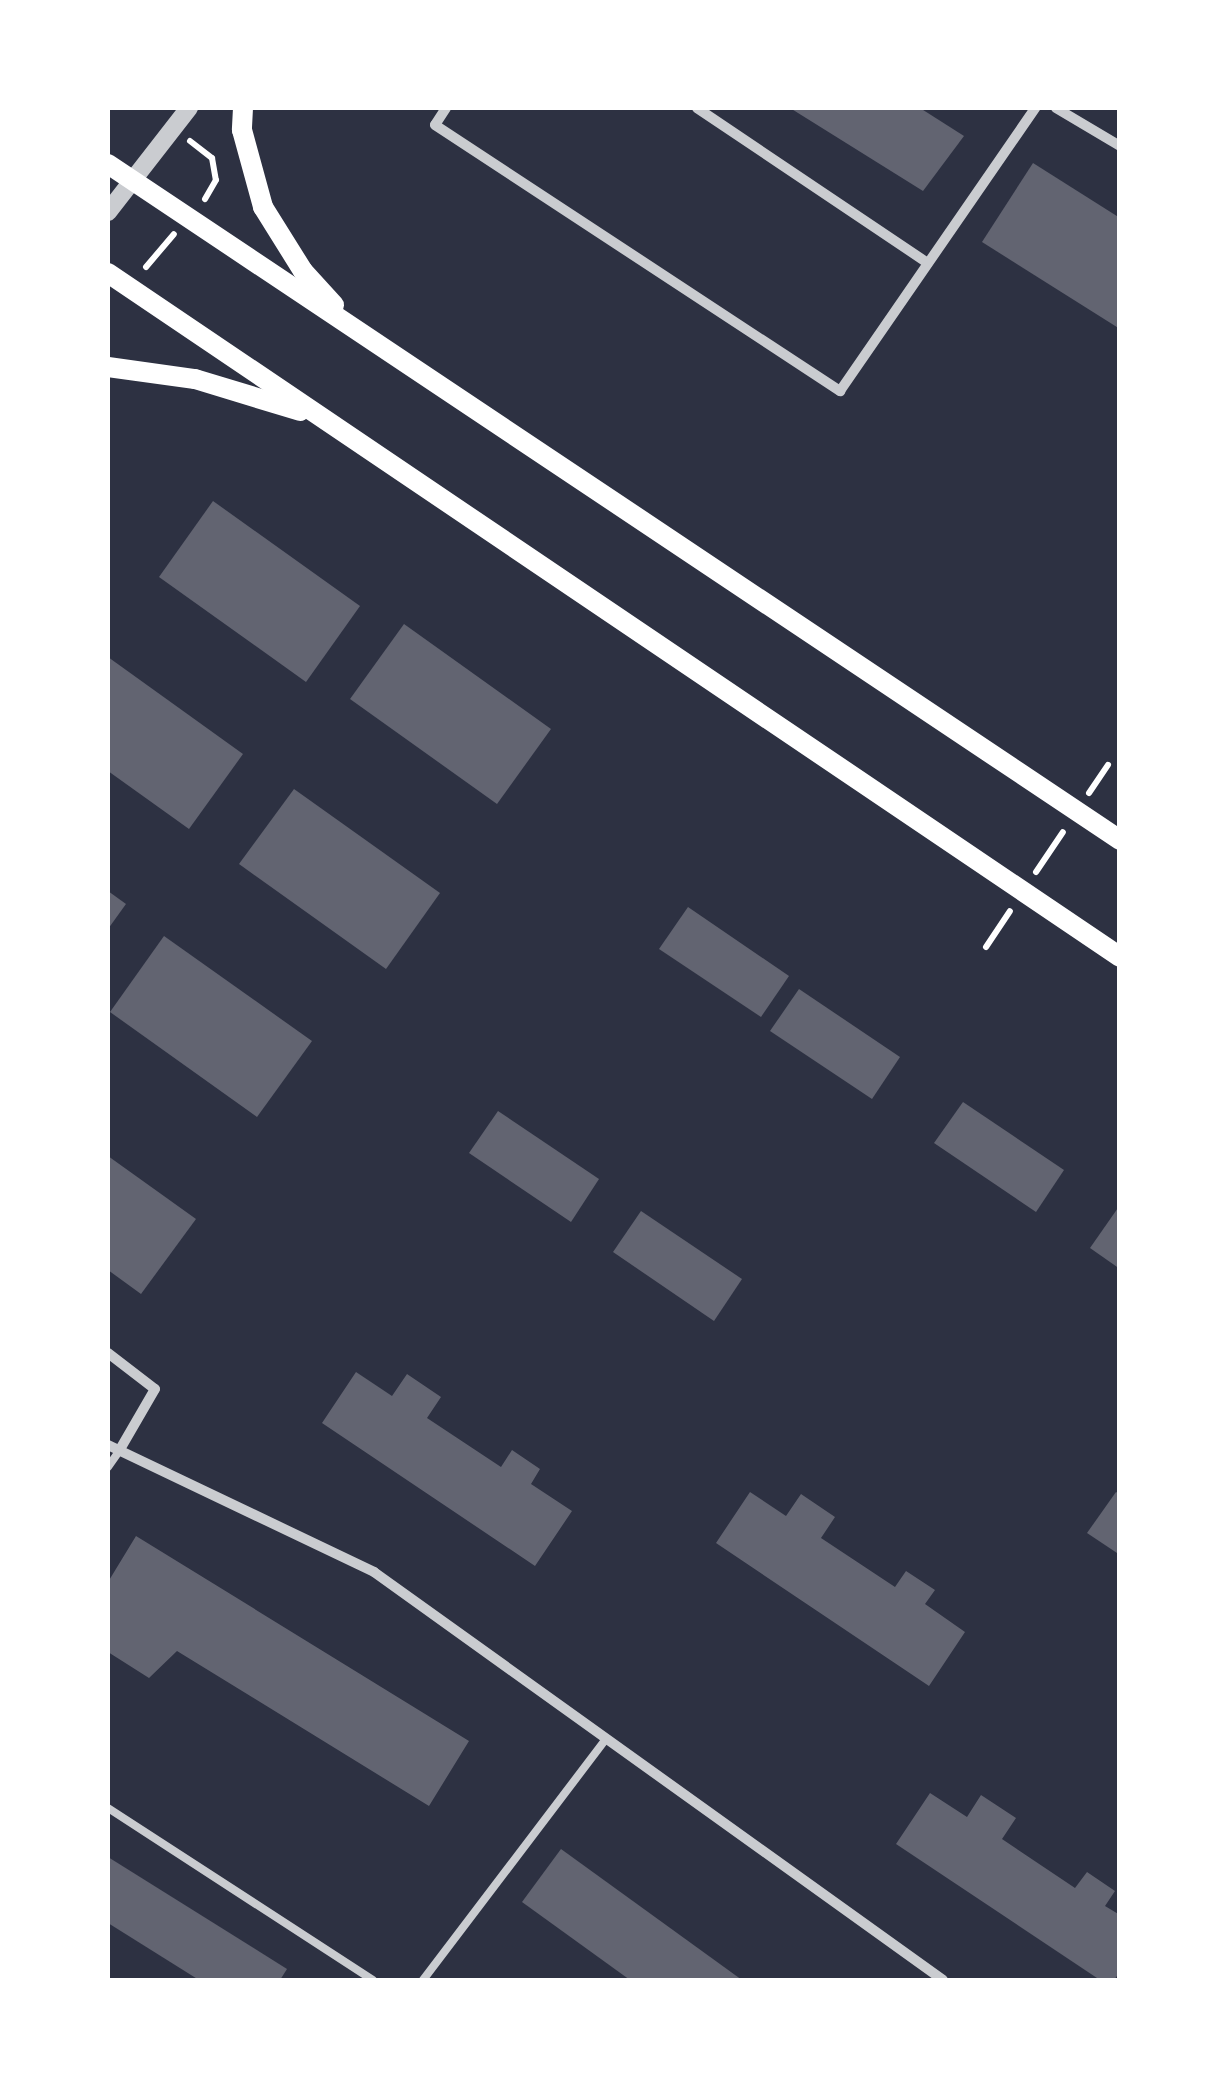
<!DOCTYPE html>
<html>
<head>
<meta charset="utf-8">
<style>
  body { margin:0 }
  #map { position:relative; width:1227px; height:2088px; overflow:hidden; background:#2d3142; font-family:"DM Sans",sans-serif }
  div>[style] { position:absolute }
  .building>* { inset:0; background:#626471 }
  .path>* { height:6px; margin:-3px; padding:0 3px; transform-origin:3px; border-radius:3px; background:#fff }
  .service>* { height:8px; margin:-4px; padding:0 4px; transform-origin:4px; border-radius:4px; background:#caccd0 }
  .minor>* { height:10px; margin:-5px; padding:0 5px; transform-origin:5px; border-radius:5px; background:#caccd0 }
  .tertiary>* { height:18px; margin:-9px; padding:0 9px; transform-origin:9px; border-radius:9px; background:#caccd0 }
  .secondary>* { height:20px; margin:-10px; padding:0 10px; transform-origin:10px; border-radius:10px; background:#fff }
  span { translate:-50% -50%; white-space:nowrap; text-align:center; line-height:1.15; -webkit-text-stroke:8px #fff; paint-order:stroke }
  .frame { position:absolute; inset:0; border:110px solid #fff; pointer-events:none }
</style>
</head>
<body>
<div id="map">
  <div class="building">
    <i style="clip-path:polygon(790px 108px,920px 108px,964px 136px,923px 191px)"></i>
    <i style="clip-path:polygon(1033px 163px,1120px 218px,1120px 329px,982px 242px)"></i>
    <i style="clip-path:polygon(213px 501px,360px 606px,306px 682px,159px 577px)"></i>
    <i style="clip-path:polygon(404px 624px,551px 729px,497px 804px,350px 699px)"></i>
    <i style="clip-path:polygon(108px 657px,243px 754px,189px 829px,108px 771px)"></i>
    <i style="clip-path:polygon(294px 789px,440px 893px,386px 969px,239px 864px)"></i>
    <i style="clip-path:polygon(108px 891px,126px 904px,108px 929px)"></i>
    <i style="clip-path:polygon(688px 907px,789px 976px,761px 1017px,659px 949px)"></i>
    <i style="clip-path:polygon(164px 936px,312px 1041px,257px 1117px,110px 1012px)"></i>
    <i style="clip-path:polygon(799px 989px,900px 1057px,872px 1099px,770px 1031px)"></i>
    <i style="clip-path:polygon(963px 1102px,1064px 1170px,1036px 1212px,934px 1143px)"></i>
    <i style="clip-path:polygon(498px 1111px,599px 1179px,571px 1222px,469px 1153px)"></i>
    <i style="clip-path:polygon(108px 1156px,196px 1219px,141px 1294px,108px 1270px)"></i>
    <i style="clip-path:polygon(1120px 1205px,1120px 1269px,1090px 1248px)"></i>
    <i style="clip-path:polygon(641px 1211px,742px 1279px,714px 1321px,613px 1252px)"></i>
    <i style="clip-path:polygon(356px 1372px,392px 1396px,407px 1374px,441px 1397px,427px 1418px,501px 1467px,512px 1450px,540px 1469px,531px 1484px,572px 1511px,535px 1566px,322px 1423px)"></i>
    <i style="clip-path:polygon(750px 1492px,786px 1516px,801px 1494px,835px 1517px,821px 1538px,895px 1587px,906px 1571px,935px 1590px,925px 1604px,965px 1632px,929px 1686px,716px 1543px)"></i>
    <i style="clip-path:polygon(1116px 1492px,1120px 1494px,1120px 1555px,1087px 1533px)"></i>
    <i style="clip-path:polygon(136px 1536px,469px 1741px,429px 1806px,177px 1651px,149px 1678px,108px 1652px,108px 1582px)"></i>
    <i style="clip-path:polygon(930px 1793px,967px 1817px,981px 1795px,1016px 1818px,1002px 1839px,1075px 1888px,1087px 1872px,1115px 1891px,1105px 1906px,1120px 1915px,1120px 1972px,1114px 1980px,1100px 1980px,896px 1844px)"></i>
    <i style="clip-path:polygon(561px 1849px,742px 1980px,630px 1980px,522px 1902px)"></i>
    <i style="clip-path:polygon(108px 1857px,287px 1969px,280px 1980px,199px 1980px,108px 1923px)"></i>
  </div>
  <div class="path">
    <i style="left:190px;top:141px;width:28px;rotate:38deg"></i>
    <i style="left:212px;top:158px;width:22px;rotate:80deg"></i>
    <i style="left:216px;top:180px;width:22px;rotate:120deg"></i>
    <i style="left:146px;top:267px;width:43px;rotate:-49.7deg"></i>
    <i style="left:1089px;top:793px;width:34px;rotate:-56deg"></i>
    <i style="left:1036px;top:872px;width:48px;rotate:-56deg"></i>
    <i style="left:986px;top:947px;width:43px;rotate:-56.3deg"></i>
  </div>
  <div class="service">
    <i style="left:108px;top:1467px;width:19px;rotate:-55deg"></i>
    <i style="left:108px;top:1808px;width:316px;rotate:33deg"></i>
    <i style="left:423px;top:1980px;width:303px;rotate:-52.8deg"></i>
  </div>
  <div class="minor">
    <i style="left:446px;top:108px;width:20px;rotate:123deg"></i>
    <i style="left:435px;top:125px;width:485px;rotate:33.3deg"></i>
    <i style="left:840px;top:391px;width:344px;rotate:-55.4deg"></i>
    <i style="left:697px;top:108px;width:278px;rotate:33.9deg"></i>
    <i style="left:1056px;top:108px;width:74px;rotate:30.7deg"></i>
    <i style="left:108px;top:1353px;width:59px;rotate:37.5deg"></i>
    <i style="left:155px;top:1389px;width:72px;rotate:120.1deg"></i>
    <i style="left:108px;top:1445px;width:295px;rotate:25.5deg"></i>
    <i style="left:374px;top:1572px;width:700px;rotate:35.64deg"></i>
  </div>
  <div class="tertiary">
    <i style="left:108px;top:212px;width:132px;rotate:-52.1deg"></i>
  </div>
  <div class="secondary">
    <i style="left:243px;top:108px;width:22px;rotate:93deg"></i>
    <i style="left:242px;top:130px;width:80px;rotate:74.7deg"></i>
    <i style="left:263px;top:207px;width:75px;rotate:58deg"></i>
    <i style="left:303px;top:271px;width:46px;rotate:47.6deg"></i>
    <i style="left:108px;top:164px;width:1217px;rotate:33.74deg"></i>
    <i style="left:108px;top:273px;width:1221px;rotate:34.05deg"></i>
    <i style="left:108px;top:367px;width:88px;rotate:7.9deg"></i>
    <i style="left:195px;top:379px;width:110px;rotate:16.9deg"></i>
  </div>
  <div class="frame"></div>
</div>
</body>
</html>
